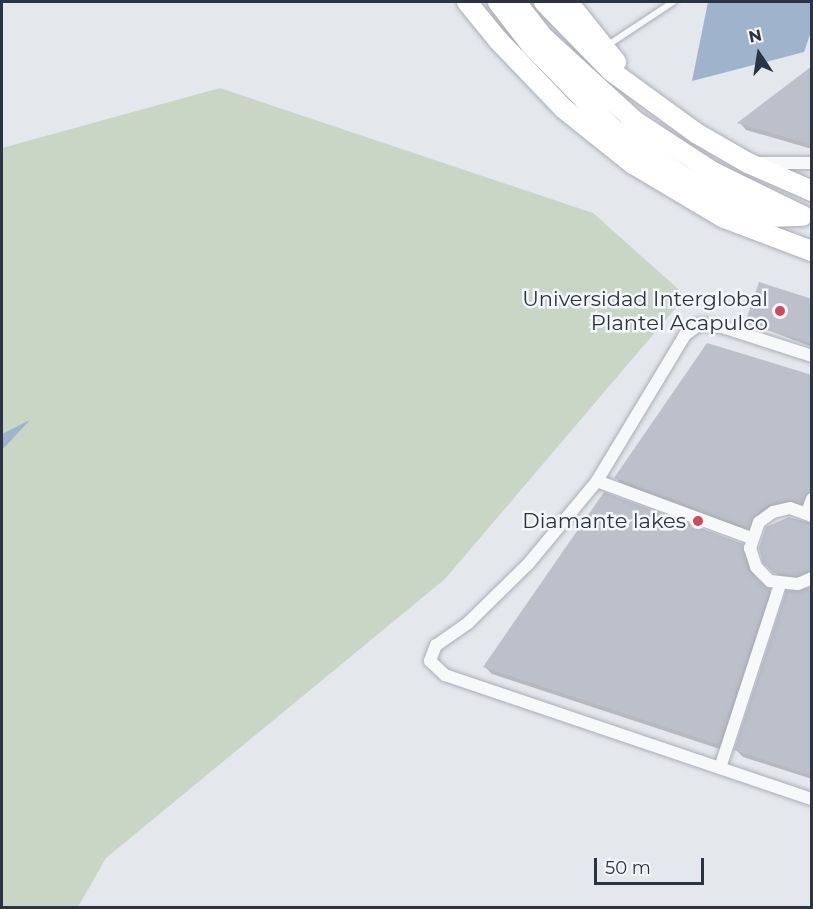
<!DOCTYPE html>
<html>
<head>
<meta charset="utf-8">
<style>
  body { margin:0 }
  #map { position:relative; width:813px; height:909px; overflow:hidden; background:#e4e7ec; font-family:Montserrat,sans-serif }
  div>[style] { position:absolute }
  .green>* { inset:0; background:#c9d6c5 }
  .water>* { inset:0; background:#9fb4cc }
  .shadow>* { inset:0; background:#0003 }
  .building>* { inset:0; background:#bbc0ca }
  .roads { filter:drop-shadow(0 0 2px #a9aeb7) drop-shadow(0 0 2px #a9aeb7) }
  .lane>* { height:6px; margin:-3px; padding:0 3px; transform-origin:3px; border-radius:3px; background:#f7f8fa }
  .street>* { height:12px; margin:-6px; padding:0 6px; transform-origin:6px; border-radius:6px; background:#f7f8fa }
  .primary>* { height:20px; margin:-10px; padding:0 10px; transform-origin:10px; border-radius:10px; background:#fff }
  .dots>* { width:16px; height:16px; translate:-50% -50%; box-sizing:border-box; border:3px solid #f4f6f9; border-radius:50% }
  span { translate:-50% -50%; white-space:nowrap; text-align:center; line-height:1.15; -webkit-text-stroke:5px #f4f6f9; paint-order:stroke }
  .poi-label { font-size:21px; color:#2b3445 }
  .right { translate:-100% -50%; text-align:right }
  .frame { position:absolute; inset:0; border:3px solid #2b3445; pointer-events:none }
  .north { position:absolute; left:729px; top:24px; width:60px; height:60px; -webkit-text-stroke:4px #f4f6f9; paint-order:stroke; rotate:348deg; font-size:16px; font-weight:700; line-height:24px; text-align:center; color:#2b3445 }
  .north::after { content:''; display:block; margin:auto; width:21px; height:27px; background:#2b3445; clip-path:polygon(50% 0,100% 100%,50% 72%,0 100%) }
  .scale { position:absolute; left:594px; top:858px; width:110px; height:27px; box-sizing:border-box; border:3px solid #2b3445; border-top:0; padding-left:8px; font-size:18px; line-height:21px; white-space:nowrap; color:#2b3445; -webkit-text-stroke:4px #f4f6f9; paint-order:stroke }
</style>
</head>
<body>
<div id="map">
  <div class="green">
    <i style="clip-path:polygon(220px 88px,593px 213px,686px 296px,445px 579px,106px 858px,78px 907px,2px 908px,2px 148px)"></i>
  </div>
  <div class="water">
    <i style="clip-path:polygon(708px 2px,811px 2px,811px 32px,804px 52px,692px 81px)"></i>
    <i style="clip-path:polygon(30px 420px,2px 450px,2px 434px)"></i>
  </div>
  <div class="shadow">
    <i style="clip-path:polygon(812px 68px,812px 149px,746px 130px,740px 123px)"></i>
    <i style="clip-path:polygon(812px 300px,812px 347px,747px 322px)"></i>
    <i style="clip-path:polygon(812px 377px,812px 506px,778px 510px,755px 534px,622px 485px,616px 478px)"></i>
    <i style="clip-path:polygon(790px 518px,812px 523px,812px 579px,782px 579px,765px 562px,767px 528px)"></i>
    <i style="clip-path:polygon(742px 545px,749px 552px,755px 578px,776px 597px,726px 751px,492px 674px,485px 667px)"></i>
    <i style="clip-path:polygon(812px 587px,812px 779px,743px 757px,736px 750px,802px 593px)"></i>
  </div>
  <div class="building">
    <i style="clip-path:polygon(812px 66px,812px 145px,737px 123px)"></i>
    <i style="clip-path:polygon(759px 282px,812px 299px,812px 344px,745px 323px)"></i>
    <i style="clip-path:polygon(707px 343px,812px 375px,812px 491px,801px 503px,789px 500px,769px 505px,754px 516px,748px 528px,614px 478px)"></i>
    <i style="clip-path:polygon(604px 492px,743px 544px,748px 570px,770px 589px,719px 745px,483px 667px)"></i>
    <i style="clip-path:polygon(789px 517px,812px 524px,812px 570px,797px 576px,774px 573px,763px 563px,759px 548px,766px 527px)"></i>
    <i style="clip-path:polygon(812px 587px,812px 776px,734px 750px,786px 591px)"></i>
  </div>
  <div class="roads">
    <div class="lane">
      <i style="left:608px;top:45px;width:78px;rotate:-33.5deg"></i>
    </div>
    <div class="street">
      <i style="left:756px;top:163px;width:56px"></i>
      <i style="left:812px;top:356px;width:95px;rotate:-162.1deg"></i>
      <i style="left:722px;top:327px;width:22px;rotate:-172deg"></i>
      <i style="left:700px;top:324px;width:19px;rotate:144deg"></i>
      <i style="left:685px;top:335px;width:170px;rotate:121.1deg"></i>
      <i style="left:597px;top:481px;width:108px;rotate:129.7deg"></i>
      <i style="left:528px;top:564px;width:84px;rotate:135.5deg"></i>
      <i style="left:468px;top:623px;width:39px;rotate:145deg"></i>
      <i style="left:436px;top:645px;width:17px;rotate:111deg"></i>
      <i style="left:430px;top:661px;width:21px;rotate:43deg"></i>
      <i style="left:445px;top:675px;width:387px;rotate:18.7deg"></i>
      <i style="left:597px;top:481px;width:164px;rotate:20.3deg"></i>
      <i style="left:807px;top:512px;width:14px;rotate:-69deg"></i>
      <i style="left:812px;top:516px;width:23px;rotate:-160deg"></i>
      <i style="left:790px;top:508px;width:17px;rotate:167deg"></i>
      <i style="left:773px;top:512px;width:17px;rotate:144deg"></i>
      <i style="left:759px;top:522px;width:28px;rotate:109deg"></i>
      <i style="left:750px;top:548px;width:20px;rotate:72deg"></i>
      <i style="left:756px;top:567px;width:20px;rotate:45deg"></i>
      <i style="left:770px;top:581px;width:28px;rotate:6deg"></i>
      <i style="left:798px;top:584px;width:15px;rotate:-23deg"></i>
      <i style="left:720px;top:768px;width:194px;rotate:-71.9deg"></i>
    </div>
    <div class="primary">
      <i style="left:467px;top:2px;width:49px;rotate:50.8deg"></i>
      <i style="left:498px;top:40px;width:95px;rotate:46.3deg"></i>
      <i style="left:564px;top:109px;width:88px;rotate:38.6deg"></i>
      <i style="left:633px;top:164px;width:106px;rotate:30.7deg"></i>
      <i style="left:724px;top:218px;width:94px;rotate:20.6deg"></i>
      <i style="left:498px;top:2px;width:54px;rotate:52.5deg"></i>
      <i style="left:531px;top:45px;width:116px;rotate:45.7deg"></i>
      <i style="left:612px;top:128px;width:85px;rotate:34.4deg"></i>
      <i style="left:682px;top:176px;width:94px;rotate:25.8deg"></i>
      <i style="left:767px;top:217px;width:36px;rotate:-2deg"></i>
      <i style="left:516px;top:2px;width:44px;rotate:52.4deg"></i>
      <i style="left:543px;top:37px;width:125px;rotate:42.4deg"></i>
      <i style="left:635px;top:121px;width:91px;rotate:33.3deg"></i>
      <i style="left:711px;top:171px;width:100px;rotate:26.1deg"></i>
      <i style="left:544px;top:2px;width:96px;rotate:45.8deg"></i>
      <i style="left:611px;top:71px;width:105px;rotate:36.1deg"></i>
      <i style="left:696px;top:133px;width:60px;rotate:30deg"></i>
      <i style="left:748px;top:163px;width:70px;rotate:23.6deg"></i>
      <i style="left:568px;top:2px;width:77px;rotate:51.3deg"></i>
    </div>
  </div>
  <div class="dots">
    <i style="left:780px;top:311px;background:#d1495b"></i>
    <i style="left:698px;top:521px;background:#d1495b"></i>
  </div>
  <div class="poi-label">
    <span class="right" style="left:768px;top:311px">Universidad Interglobal<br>Plantel Acapulco</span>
    <span class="right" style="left:686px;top:521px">Diamante lakes</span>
  </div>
  <div class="frame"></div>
  <div class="north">N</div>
  <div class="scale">50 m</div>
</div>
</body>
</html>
